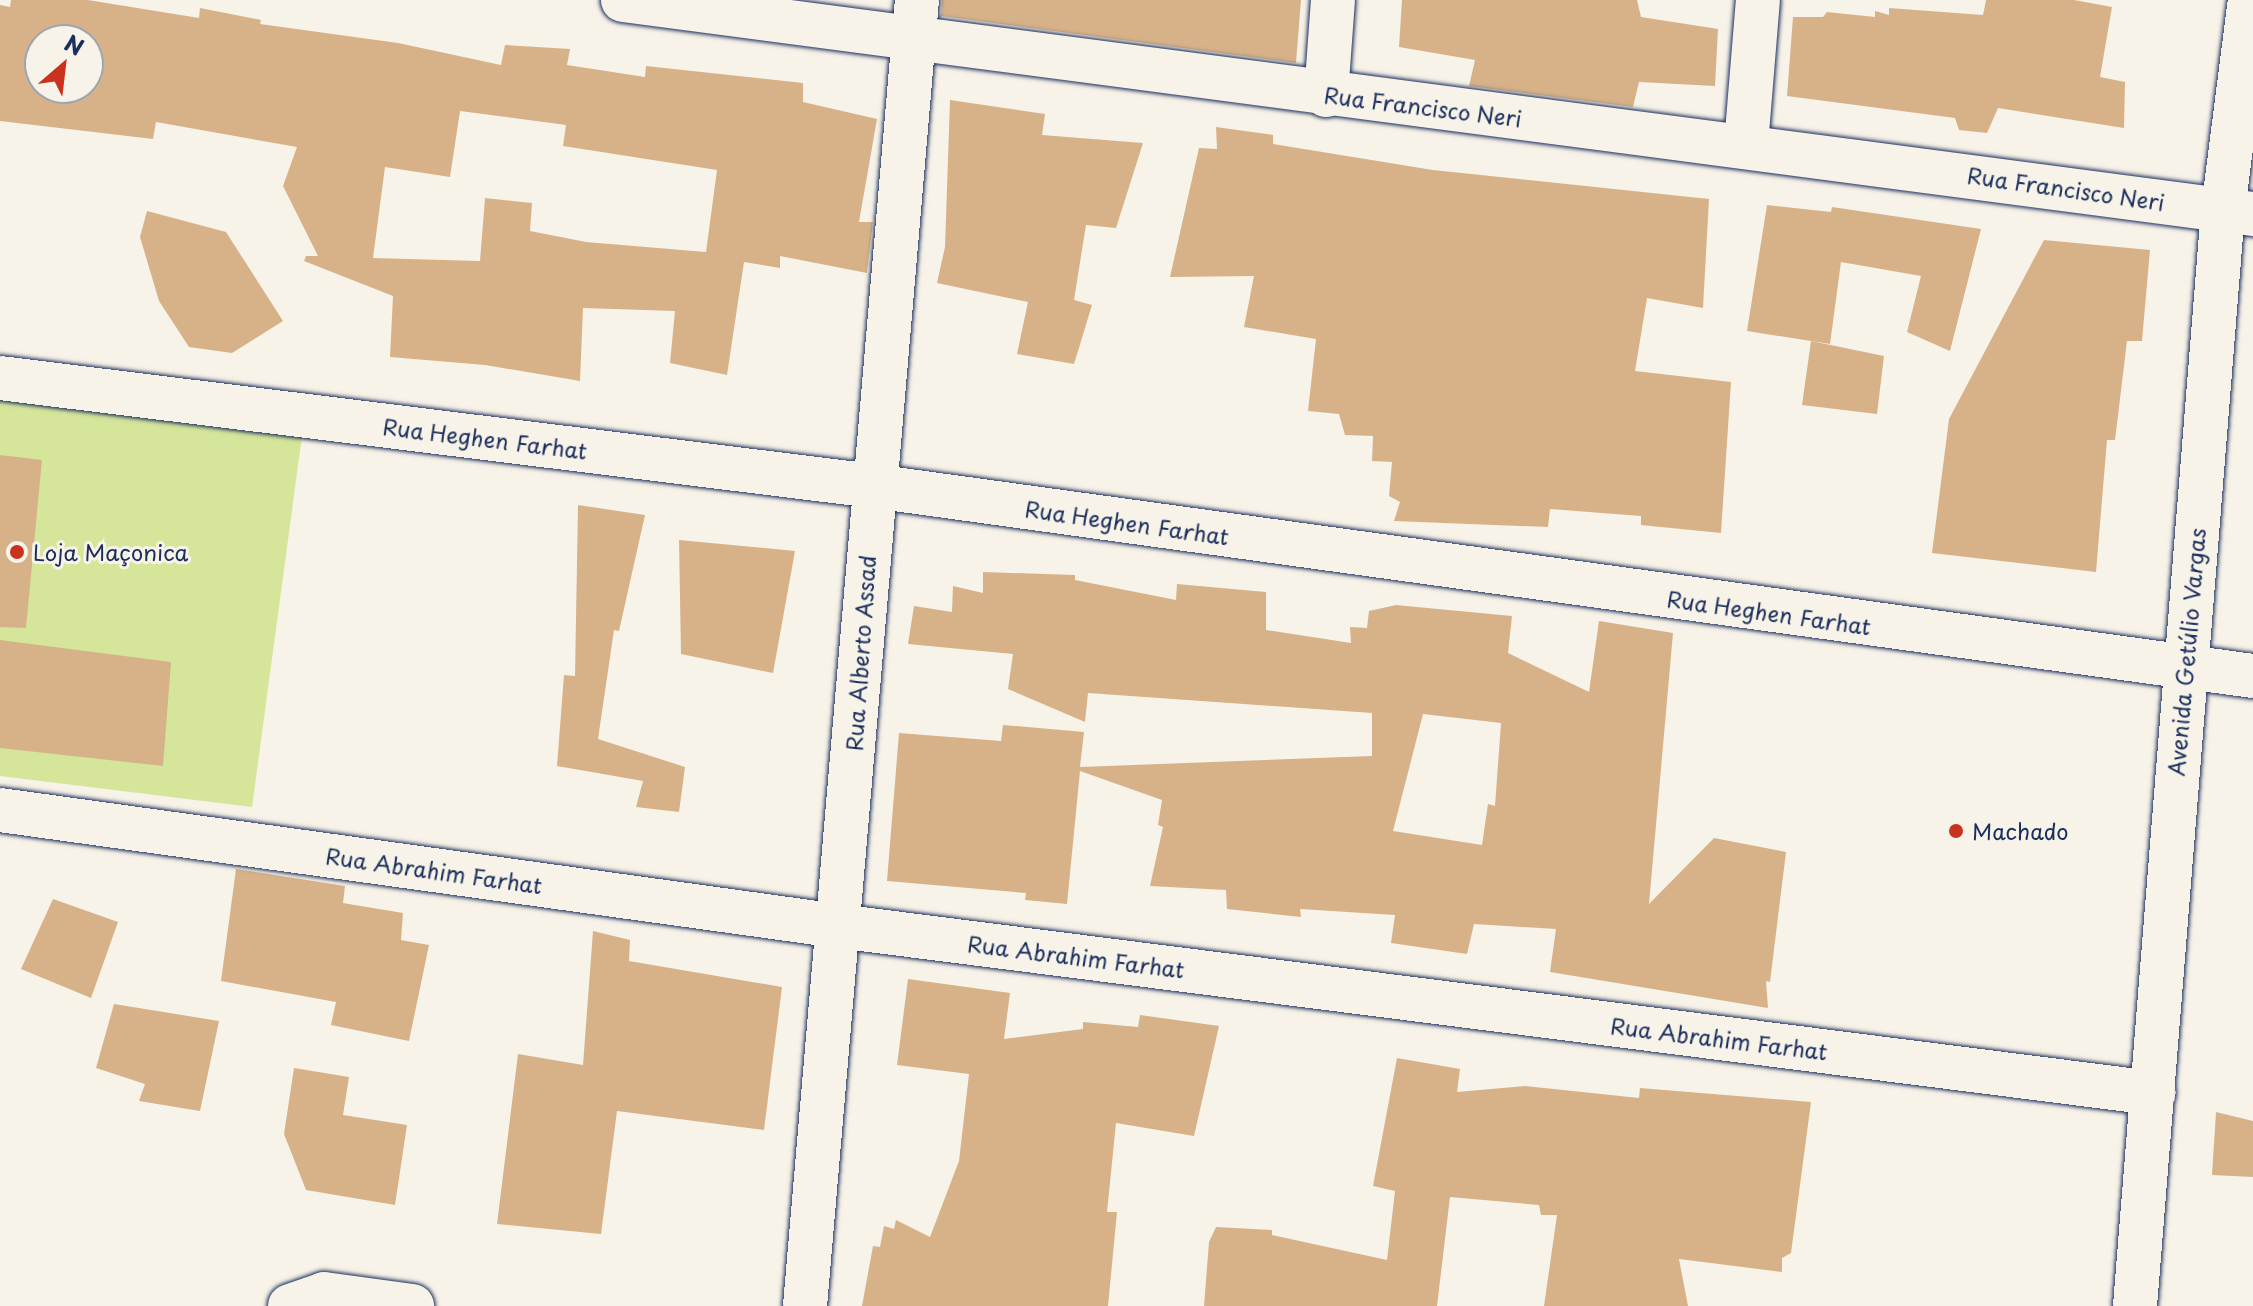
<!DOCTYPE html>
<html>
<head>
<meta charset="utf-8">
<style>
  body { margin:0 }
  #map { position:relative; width:2253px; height:1306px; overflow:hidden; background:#f7f3e8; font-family:"Playpen Sans",sans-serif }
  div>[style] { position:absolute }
  .green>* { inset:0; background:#d5e69a }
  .building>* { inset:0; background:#d7b289 }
  .roads { filter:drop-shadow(0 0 2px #1b2f5e) drop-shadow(0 0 2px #1b2f5e) }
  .minor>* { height:44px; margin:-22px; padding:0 22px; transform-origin:22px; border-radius:22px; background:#f7f3e8 }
  .tertiary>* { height:44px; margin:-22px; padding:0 22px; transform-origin:22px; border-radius:22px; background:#f7f3e8 }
  .dots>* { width:22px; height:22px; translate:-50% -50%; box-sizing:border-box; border:4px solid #f7f3e8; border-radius:50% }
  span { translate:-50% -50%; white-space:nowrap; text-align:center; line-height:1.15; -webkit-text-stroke:6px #f7f3e8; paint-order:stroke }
  .street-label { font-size:22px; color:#1b2f5e }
  .poi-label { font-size:22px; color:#1b2f5e }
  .left { translate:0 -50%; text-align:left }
  .north { position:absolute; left:24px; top:24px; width:80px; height:80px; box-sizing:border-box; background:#f7f3e8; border:2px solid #9fa5b1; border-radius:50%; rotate:28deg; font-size:22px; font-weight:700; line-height:32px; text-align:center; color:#1b2f5e }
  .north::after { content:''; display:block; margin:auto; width:28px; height:36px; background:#c8321e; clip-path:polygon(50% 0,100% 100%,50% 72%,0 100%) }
</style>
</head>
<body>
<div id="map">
  <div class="green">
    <i style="clip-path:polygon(0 396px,302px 436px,252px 807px,0 776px)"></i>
  </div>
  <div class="building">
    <i style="clip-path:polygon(evenodd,11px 0,88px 0,199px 18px,200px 8px,261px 20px,260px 24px,398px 43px,501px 65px,505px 45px,570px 49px,567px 65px,645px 77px,646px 66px,803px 83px,803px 102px,877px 119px,859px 222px,873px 222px,867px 273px,780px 256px,780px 268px,744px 262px,727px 375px,670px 363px,675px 311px,583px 308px,580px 381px,485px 365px,390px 357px,393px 296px,304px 261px,306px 256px,318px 256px,283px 186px,297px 147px,156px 122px,153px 139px,0 121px,0 5px,10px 7px,11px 0,40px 40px,88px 40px,88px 88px,40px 88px,40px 40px,11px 0,460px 111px,566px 125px,563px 146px,717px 170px,706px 252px,586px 242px,530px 231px,532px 203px,485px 198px,480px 261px,373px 258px,385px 167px,450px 177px,460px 111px)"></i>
    <i style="clip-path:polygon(942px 0,1301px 0,1296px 63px,941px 16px)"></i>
    <i style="clip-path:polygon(1402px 0,1637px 0,1641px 17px,1718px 29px,1715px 86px,1639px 82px,1633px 107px,1469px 86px,1475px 60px,1399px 47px)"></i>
    <i style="clip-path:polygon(1986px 0,2074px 0,2112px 7px,2100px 77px,2125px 82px,2124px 128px,1998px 108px,1987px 133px,1959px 130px,1955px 118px,1787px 96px,1793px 17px,1823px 17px,1827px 12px,1875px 17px,1875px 11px,1889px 15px,1889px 8px,1983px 15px)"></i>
    <i style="clip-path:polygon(950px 100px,1045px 114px,1042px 135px,1143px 143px,1116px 228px,1086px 225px,1074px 300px,1092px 305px,1074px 364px,1017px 354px,1028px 302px,937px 283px,945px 247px)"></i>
    <i style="clip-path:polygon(1216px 127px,1273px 135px,1273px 144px,1433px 170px,1709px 199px,1703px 308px,1647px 298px,1635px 371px,1731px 382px,1721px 533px,1641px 525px,1641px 516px,1550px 509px,1548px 527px,1394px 521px,1400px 502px,1389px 496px,1392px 462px,1372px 461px,1373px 436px,1345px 435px,1339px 414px,1308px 411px,1316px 339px,1244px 327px,1254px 276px,1170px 277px,1199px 148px,1217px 149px)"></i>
    <i style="clip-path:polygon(1767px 205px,1831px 212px,1832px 207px,1981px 229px,1950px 351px,1907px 332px,1921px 276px,1841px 262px,1830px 344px,1747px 331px)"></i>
    <i style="clip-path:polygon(147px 211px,226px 232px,283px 321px,232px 353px,189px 347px,159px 301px,140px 237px)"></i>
    <i style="clip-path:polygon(2044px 240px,2150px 250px,2142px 341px,2127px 341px,2115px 440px,2107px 440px,2096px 572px,1932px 553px,1949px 419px)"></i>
    <i style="clip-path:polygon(1811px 341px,1884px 356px,1877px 414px,1802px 405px)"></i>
    <i style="clip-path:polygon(0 455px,42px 460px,26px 628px,0 627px)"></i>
    <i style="clip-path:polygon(578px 505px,645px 515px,619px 631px,614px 630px,598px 739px,685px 767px,679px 812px,636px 807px,643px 781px,557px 766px,564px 675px,575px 676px)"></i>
    <i style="clip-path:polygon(679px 540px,795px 551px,773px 673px,681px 654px)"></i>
    <i style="clip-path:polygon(evenodd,983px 572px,1075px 575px,1075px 580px,1176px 600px,1177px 584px,1266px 592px,1266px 630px,1351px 643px,1350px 627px,1367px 628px,1369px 611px,1396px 605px,1512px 616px,1508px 653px,1589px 692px,1599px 621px,1673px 633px,1649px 904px,1714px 838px,1786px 852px,1770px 982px,1766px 981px,1768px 1008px,1550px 972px,1556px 929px,1474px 924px,1467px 954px,1391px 943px,1395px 915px,1300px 909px,1301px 917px,1227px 909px,1226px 890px,1150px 886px,1163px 827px,1158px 825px,1162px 800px,1080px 771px,1067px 904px,1025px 900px,1026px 893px,887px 881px,899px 733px,1001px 741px,1003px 725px,1084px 732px,1080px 767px,1372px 756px,1372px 713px,1088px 693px,1085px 722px,1008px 689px,1013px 654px,908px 644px,914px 606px,952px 612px,953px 586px,983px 593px,983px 572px,1423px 714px,1501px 723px,1495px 806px,1488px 804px,1482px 845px,1393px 831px,1423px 714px)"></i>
    <i style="clip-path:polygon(0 640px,171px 662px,163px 766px,0 748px)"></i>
    <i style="clip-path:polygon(236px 869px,345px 886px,343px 903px,403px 913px,401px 940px,429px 945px,409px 1041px,331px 1025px,336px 1002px,221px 981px)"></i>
    <i style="clip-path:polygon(53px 899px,118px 922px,91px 998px,21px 969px)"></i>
    <i style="clip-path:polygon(593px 931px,630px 940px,629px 961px,782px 987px,764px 1130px,617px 1111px,601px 1234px,497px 1224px,518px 1054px,583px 1065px)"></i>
    <i style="clip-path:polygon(908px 979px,1010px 993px,1004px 1039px,1083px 1029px,1083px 1022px,1138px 1027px,1140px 1015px,1219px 1026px,1194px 1136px,1116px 1123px,1107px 1212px,1117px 1212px,1108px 1306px,862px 1306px,873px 1246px,880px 1247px,884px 1226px,894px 1229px,896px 1220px,930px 1237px,959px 1161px,969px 1074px,897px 1065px)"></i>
    <i style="clip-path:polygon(114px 1004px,219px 1021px,200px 1111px,139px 1101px,145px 1084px,96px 1068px)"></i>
    <i style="clip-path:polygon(1397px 1058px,1460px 1069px,1457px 1092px,1525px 1086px,1639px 1098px,1640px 1088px,1811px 1102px,1791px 1253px,1782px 1258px,1782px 1272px,1679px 1259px,1688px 1306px,1544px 1306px,1557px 1215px,1541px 1215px,1539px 1205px,1450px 1197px,1437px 1306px,1204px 1306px,1209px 1242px,1216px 1227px,1272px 1230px,1272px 1235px,1387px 1260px,1395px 1191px,1373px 1186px)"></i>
    <i style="clip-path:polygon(294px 1068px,349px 1077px,343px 1115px,407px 1125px,395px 1205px,306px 1190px,284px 1134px)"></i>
    <i style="clip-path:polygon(2216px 1112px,2253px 1121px,2253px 1177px,2212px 1175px)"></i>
  </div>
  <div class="roads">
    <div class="minor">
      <i style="left:623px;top:0;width:1644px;rotate:7.48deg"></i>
      <i style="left:1326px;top:95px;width:95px;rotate:-85.8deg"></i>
      <i style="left:1746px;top:145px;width:145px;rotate:-85.3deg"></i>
      <i style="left:0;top:378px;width:880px;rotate:7.05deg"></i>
      <i style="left:873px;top:486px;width:1393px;rotate:7.84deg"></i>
      <i style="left:0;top:810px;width:846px;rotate:7.88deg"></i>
      <i style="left:838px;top:926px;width:1326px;rotate:7.24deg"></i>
      <i style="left:290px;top:1306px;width:36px;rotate:-19deg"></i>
      <i style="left:324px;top:1294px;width:89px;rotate:7.8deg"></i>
      <i style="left:805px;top:1306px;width:1311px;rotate:-85.1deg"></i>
    </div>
    <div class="tertiary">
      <i style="left:2135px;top:1306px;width:1100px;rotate:-85.41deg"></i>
      <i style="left:2223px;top:210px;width:212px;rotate:-82.7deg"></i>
    </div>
  </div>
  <div class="dots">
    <i style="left:17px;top:552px;background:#c8321e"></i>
    <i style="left:1956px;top:831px;background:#c8321e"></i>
  </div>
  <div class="street-label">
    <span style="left:1423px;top:106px;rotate:7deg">Rua Francisco Neri</span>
    <span style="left:2066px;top:188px;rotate:8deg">Rua Francisco Neri</span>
    <span style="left:485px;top:438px;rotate:7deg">Rua Heghen Farhat</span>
    <span style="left:1127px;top:522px;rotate:8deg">Rua Heghen Farhat</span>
    <span style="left:1769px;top:612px;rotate:8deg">Rua Heghen Farhat</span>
    <span style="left:2186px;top:652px;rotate:-85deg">Avenida Getúlio Vargas</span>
    <span style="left:860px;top:653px;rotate:-86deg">Rua Alberto Assad</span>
    <span style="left:434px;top:870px;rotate:8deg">Rua Abrahim Farhat</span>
    <span style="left:1076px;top:956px;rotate:7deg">Rua Abrahim Farhat</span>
    <span style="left:1719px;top:1038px;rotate:7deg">Rua Abrahim Farhat</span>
  </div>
  <div class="poi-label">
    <span class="left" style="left:33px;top:552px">Loja Maçonica</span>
    <span class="left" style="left:1972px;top:831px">Machado</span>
  </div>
  <div class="north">N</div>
</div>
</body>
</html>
